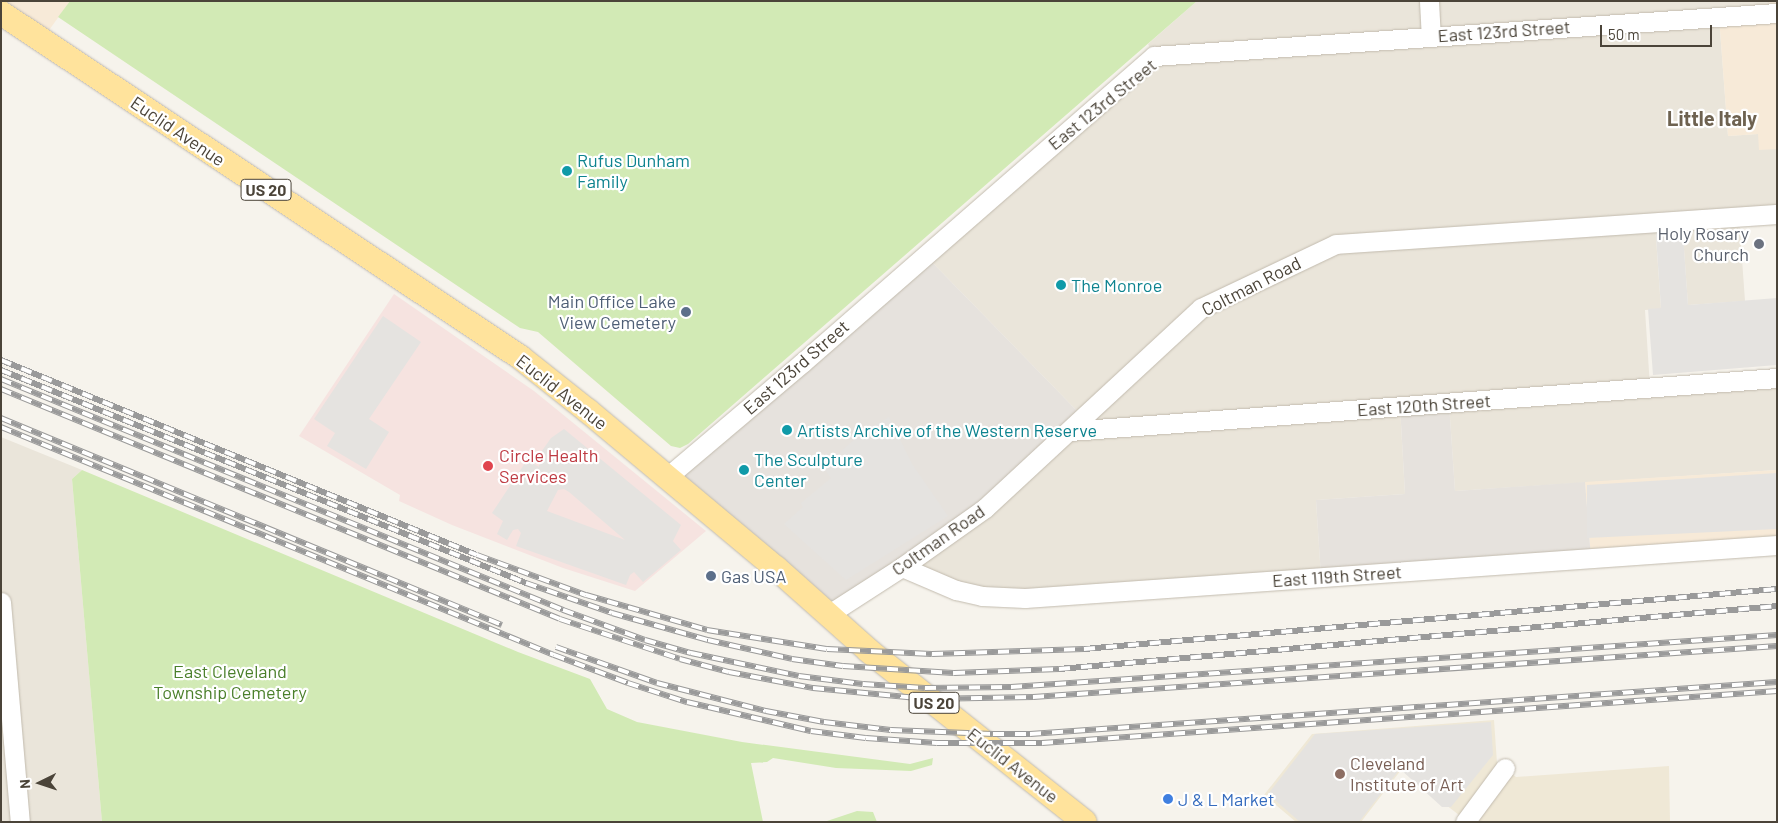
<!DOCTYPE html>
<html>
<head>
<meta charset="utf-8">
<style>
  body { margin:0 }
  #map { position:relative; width:1778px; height:823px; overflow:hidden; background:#f6f3ec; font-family:Barlow,sans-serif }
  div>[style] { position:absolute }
  .residential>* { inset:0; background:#eae5da }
  .commercial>* { inset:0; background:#f7ead8 }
  .industrial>* { inset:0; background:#e6e2dd }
  .education>* { inset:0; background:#efe8d6 }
  .medical>* { inset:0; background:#f6e3e0 }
  .green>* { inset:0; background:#d2eab5 }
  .parking>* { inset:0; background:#e5e3e0 }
  .roads { filter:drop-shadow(0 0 1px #c2bbae) drop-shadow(0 0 1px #c2bbae) }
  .minor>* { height:19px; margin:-9.5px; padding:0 9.5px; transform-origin:9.5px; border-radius:9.5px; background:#fff }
  .major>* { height:24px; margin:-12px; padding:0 12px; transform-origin:12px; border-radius:12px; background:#ffe39c }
  .rail>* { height:5.5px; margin-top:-2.75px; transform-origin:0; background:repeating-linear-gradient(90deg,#fff 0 11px,#9a9a9a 0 22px); box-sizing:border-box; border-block:1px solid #9a9a9a }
  .dots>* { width:14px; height:14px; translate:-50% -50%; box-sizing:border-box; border:2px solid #fff; border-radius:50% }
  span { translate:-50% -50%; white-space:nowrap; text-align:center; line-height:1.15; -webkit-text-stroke:4.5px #fff; paint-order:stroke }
  .shield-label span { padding:1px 4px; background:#fff; border:1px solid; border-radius:4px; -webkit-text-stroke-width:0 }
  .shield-label { font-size:16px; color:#4b4439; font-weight:700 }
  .street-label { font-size:18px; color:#4b4439 }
  .culture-label { font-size:18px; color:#0d838f }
  .left { translate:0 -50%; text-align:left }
  .worship-label { font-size:18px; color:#5b616d }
  .right { translate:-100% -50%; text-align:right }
  .service-label { font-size:18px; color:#4e5e75 }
  .health-label { font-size:18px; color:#be3a42 }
  .park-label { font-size:18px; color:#4a7f2a }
  .education-label { font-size:18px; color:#785e54 }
  .shop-label { font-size:18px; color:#366cbe }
  .quarter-label { font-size:20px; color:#6e6250; font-weight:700 }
  .frame { position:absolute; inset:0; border:2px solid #4b4439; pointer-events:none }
  .north { position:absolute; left:15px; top:758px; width:50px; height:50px; -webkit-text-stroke:4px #fff; paint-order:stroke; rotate:266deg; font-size:14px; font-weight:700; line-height:20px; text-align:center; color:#4b4439 }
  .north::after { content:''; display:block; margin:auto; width:18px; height:22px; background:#4b4439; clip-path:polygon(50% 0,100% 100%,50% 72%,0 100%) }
  .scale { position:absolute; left:1600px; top:25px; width:112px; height:22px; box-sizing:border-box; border:2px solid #4b4439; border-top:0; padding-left:6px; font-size:15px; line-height:18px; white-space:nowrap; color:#4b4439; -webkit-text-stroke:4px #fff; paint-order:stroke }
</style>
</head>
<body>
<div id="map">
  <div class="residential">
    <i style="clip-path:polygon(1197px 1px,1769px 1px,1770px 14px,1719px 17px,1728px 136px,1758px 134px,1777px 149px,1777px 214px,1739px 217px,1745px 301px,1688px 305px,1682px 221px,1655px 223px,1661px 309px,1645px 310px,1650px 387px,1777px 378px,1777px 470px,1455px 491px,1449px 403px,1400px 407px,1405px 494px,1316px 500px,1321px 577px,1025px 598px,902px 567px,1084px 418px,925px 255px,1154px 56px,1148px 44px)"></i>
    <i style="clip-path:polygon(1px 437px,82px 470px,72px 479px,102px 822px,1px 822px)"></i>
  </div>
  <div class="commercial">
    <i style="clip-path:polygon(1px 1px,70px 1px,42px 40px)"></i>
    <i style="clip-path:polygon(1769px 1px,1777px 1px,1777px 149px,1759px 150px,1758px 134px,1728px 136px,1719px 17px,1770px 13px)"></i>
    <i style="clip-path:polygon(1777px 470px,1777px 545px,1591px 558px,1585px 482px)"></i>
  </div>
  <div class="industrial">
    <i style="clip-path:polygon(925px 255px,1084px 418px,985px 508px,829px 614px,667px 477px)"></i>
    <i style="clip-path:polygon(1449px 403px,1455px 491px,1585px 482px,1591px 558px,1321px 577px,1316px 500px,1405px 494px,1400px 406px)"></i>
  </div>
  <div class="education">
    <i style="clip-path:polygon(1494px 720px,1497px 763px,1516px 777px,1669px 766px,1670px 822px,1468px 822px,1401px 770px,1361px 822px,1296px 822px,1264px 795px,1312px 734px)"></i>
  </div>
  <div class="medical">
    <i style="clip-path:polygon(394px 294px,534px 391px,706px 531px,635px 591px,563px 568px,452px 525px,399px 501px,400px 495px,299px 436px)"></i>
  </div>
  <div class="green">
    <i style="clip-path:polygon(70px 1px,1197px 1px,688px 444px,680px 448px,671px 446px,538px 332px,520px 328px,58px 17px)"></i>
    <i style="clip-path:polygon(82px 470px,518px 652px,590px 679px,607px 709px,637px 722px,742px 742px,910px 764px,933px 758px,932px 765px,911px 771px,836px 768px,773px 758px,767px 762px,751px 763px,763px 822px,102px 822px,72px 479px)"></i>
    <i style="clip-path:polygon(857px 811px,873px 812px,877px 822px,824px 822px)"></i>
  </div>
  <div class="parking">
    <i style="clip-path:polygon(1682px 220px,1688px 305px,1777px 298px,1777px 365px,1653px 375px,1648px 309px,1661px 308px,1655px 222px)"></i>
    <i style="clip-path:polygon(383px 316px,421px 342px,369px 419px,389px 432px,366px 469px,327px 446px,335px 433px,314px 419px)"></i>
    <i style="clip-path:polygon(889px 417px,912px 464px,948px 516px,846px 580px,784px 524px,803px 507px,801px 503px,831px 478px,823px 467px,855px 439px)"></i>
    <i style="clip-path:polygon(evenodd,564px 429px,681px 525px,673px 541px,681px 550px,643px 582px,634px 572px,630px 575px,626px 585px,516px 546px,521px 533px,518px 529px,513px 530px,507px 540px,497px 534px,503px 521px,492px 513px,527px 460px,539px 467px,539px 455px,551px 438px,564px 429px,564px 489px,569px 492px,625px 540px,547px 511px,558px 490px,564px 489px)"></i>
    <i style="clip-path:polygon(1777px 473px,1777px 529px,1587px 538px,1587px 485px)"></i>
    <i style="clip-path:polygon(1491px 722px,1493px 755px,1451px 807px,1442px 807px,1400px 769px,1359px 822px,1300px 822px,1268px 794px,1315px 734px)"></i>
  </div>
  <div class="roads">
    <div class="minor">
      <i style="left:1429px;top:1px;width:35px;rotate:87deg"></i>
      <i style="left:1070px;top:431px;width:709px;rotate:-4.29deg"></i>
      <i style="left:667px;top:477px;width:177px;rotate:-40.2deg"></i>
      <i style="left:802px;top:363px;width:467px;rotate:-41.1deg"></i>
      <i style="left:1154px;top:56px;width:624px;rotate:-3.95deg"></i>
      <i style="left:902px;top:567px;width:59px;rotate:23.1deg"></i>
      <i style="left:956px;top:590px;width:27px;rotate:13deg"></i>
      <i style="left:982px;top:596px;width:43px;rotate:2.7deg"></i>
      <i style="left:1025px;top:598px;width:754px;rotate:-4.03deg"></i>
      <i style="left:1px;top:602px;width:221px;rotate:85.1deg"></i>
      <i style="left:829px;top:614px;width:87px;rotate:-32.8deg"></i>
      <i style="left:902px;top:567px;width:102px;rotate:-35.4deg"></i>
      <i style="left:985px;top:508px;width:294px;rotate:-42.8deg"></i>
      <i style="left:1201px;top:308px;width:149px;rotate:-25.4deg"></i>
      <i style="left:1336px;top:244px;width:442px;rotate:-3.9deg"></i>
      <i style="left:1465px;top:822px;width:67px;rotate:-53.5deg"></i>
    </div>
    <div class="major">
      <i style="left:1px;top:13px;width:623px;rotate:33.54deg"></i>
      <i style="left:520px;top:357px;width:87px;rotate:38.5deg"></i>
      <i style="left:588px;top:411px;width:245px;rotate:39.9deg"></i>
      <i style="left:776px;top:568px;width:125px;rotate:41.7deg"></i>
      <i style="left:869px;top:651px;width:275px;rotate:38.4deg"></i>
    </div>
  </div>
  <div class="rail">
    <i style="left:1px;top:360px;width:514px;rotate:22.28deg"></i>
    <i style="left:477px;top:555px;width:116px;rotate:20.2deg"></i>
    <i style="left:586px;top:595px;width:126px;rotate:16.1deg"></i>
    <i style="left:707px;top:630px;width:121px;rotate:9deg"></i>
    <i style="left:827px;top:649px;width:105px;rotate:2.7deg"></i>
    <i style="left:932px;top:654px;width:152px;rotate:-1.9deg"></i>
    <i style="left:1084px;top:649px;width:696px;rotate:-4.95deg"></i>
    <i style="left:1px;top:370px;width:567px;rotate:22.08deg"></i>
    <i style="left:526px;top:583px;width:91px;rotate:19.2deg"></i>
    <i style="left:612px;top:613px;width:100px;rotate:15.7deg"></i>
    <i style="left:708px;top:640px;width:86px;rotate:12.7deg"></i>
    <i style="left:792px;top:659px;width:51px;rotate:7.8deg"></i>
    <i style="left:843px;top:666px;width:111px;rotate:3.6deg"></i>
    <i style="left:954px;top:673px;width:105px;rotate:-2.2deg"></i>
    <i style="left:1059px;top:669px;width:721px;rotate:-5.01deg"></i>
    <i style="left:1px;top:379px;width:608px;rotate:22.34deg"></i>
    <i style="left:563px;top:610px;width:87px;rotate:20.1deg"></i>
    <i style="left:645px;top:640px;width:48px;rotate:15.8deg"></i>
    <i style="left:691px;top:653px;width:110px;rotate:12deg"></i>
    <i style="left:799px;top:676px;width:64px;rotate:7.1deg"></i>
    <i style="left:863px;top:684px;width:62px;rotate:3.7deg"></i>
    <i style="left:925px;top:688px;width:86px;rotate:-0.7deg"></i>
    <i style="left:1011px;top:687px;width:768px;rotate:-3.88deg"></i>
    <i style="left:1px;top:389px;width:604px;rotate:22.36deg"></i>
    <i style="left:560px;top:619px;width:126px;rotate:18.4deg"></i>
    <i style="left:680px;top:659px;width:51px;rotate:14.9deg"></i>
    <i style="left:729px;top:672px;width:86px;rotate:10.8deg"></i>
    <i style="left:813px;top:688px;width:115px;rotate:5.5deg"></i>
    <i style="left:927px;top:699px;width:106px;rotate:-1.1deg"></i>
    <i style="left:1033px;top:697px;width:746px;rotate:-3.92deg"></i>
    <i style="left:1px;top:418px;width:542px;rotate:22.45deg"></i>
    <i style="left:1px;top:427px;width:598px;rotate:22.41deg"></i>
    <i style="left:554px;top:655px;width:79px;rotate:20.7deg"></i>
    <i style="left:628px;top:683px;width:62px;rotate:17.9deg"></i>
    <i style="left:687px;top:702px;width:127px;rotate:13.2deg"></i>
    <i style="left:811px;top:731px;width:55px;rotate:7.3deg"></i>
    <i style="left:866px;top:738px;width:71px;rotate:4deg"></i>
    <i style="left:937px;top:743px;width:105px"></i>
    <i style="left:1042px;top:743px;width:737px;rotate:-4.05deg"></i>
    <i style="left:556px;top:647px;width:107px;rotate:19.6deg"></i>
    <i style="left:657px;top:683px;width:113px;rotate:14.4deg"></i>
    <i style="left:766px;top:711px;width:59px;rotate:10.7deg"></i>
    <i style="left:824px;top:722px;width:67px;rotate:6.8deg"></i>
    <i style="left:891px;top:730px;width:102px;rotate:2.2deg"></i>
    <i style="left:993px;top:734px;width:37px"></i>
    <i style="left:1030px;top:734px;width:749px;rotate:-3.98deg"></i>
  </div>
  <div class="dots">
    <i style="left:567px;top:171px;background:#0f9aa8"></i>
    <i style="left:1759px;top:244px;background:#6b7280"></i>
    <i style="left:1061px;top:285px;background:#0f9aa8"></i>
    <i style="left:686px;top:312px;background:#5c6f8a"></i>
    <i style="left:787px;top:430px;background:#0f9aa8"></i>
    <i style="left:488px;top:466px;background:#e0444e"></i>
    <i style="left:744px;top:470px;background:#0f9aa8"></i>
    <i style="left:711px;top:576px;background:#5c6f8a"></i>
    <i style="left:1340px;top:774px;background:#8d6e63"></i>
    <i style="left:1168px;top:799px;background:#3f7fe0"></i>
  </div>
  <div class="shield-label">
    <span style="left:266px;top:190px">US 20</span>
    <span style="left:934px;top:703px">US 20</span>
  </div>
  <div class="street-label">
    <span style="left:1504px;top:31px;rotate:-4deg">East 123rd Street</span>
    <span style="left:1102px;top:104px;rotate:-39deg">East 123rd Street</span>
    <span style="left:178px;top:131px;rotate:34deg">Euclid Avenue</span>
    <span style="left:1251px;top:286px;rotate:-27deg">Coltman Road</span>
    <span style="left:796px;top:367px;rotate:-41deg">East 123rd Street</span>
    <span style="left:562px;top:392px;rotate:38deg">Euclid Avenue</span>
    <span style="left:1424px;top:405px;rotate:-4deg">East 120th Street</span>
    <span style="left:938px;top:540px;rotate:-35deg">Coltman Road</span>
    <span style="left:1337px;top:576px;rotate:-4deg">East 119th Street</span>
    <span style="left:1013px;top:765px;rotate:38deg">Euclid Avenue</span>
  </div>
  <div class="culture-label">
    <span class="left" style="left:577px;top:171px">Rufus Dunham<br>Family</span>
    <span class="left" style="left:1071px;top:285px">The Monroe</span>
    <span class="left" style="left:797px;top:430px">Artists Archive of the Western Reserve</span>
    <span class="left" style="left:754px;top:470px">The Sculpture<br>Center</span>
  </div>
  <div class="worship-label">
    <span class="right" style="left:1749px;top:244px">Holy Rosary<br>Church</span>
  </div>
  <div class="service-label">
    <span class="right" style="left:676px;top:312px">Main Office Lake<br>View Cemetery</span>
    <span class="left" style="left:721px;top:576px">Gas USA</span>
  </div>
  <div class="health-label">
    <span class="left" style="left:499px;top:466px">Circle Health<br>Services</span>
  </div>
  <div class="park-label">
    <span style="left:230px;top:682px">East Cleveland<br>Township Cemetery</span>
  </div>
  <div class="education-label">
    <span class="left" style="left:1350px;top:774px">Cleveland<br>Institute of Art</span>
  </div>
  <div class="shop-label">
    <span class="left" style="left:1178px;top:799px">J &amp; L Market</span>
  </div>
  <div class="quarter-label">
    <span style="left:1712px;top:118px">Little Italy</span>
  </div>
  <div class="frame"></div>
  <div class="north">N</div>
  <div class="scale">50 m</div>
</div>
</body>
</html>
